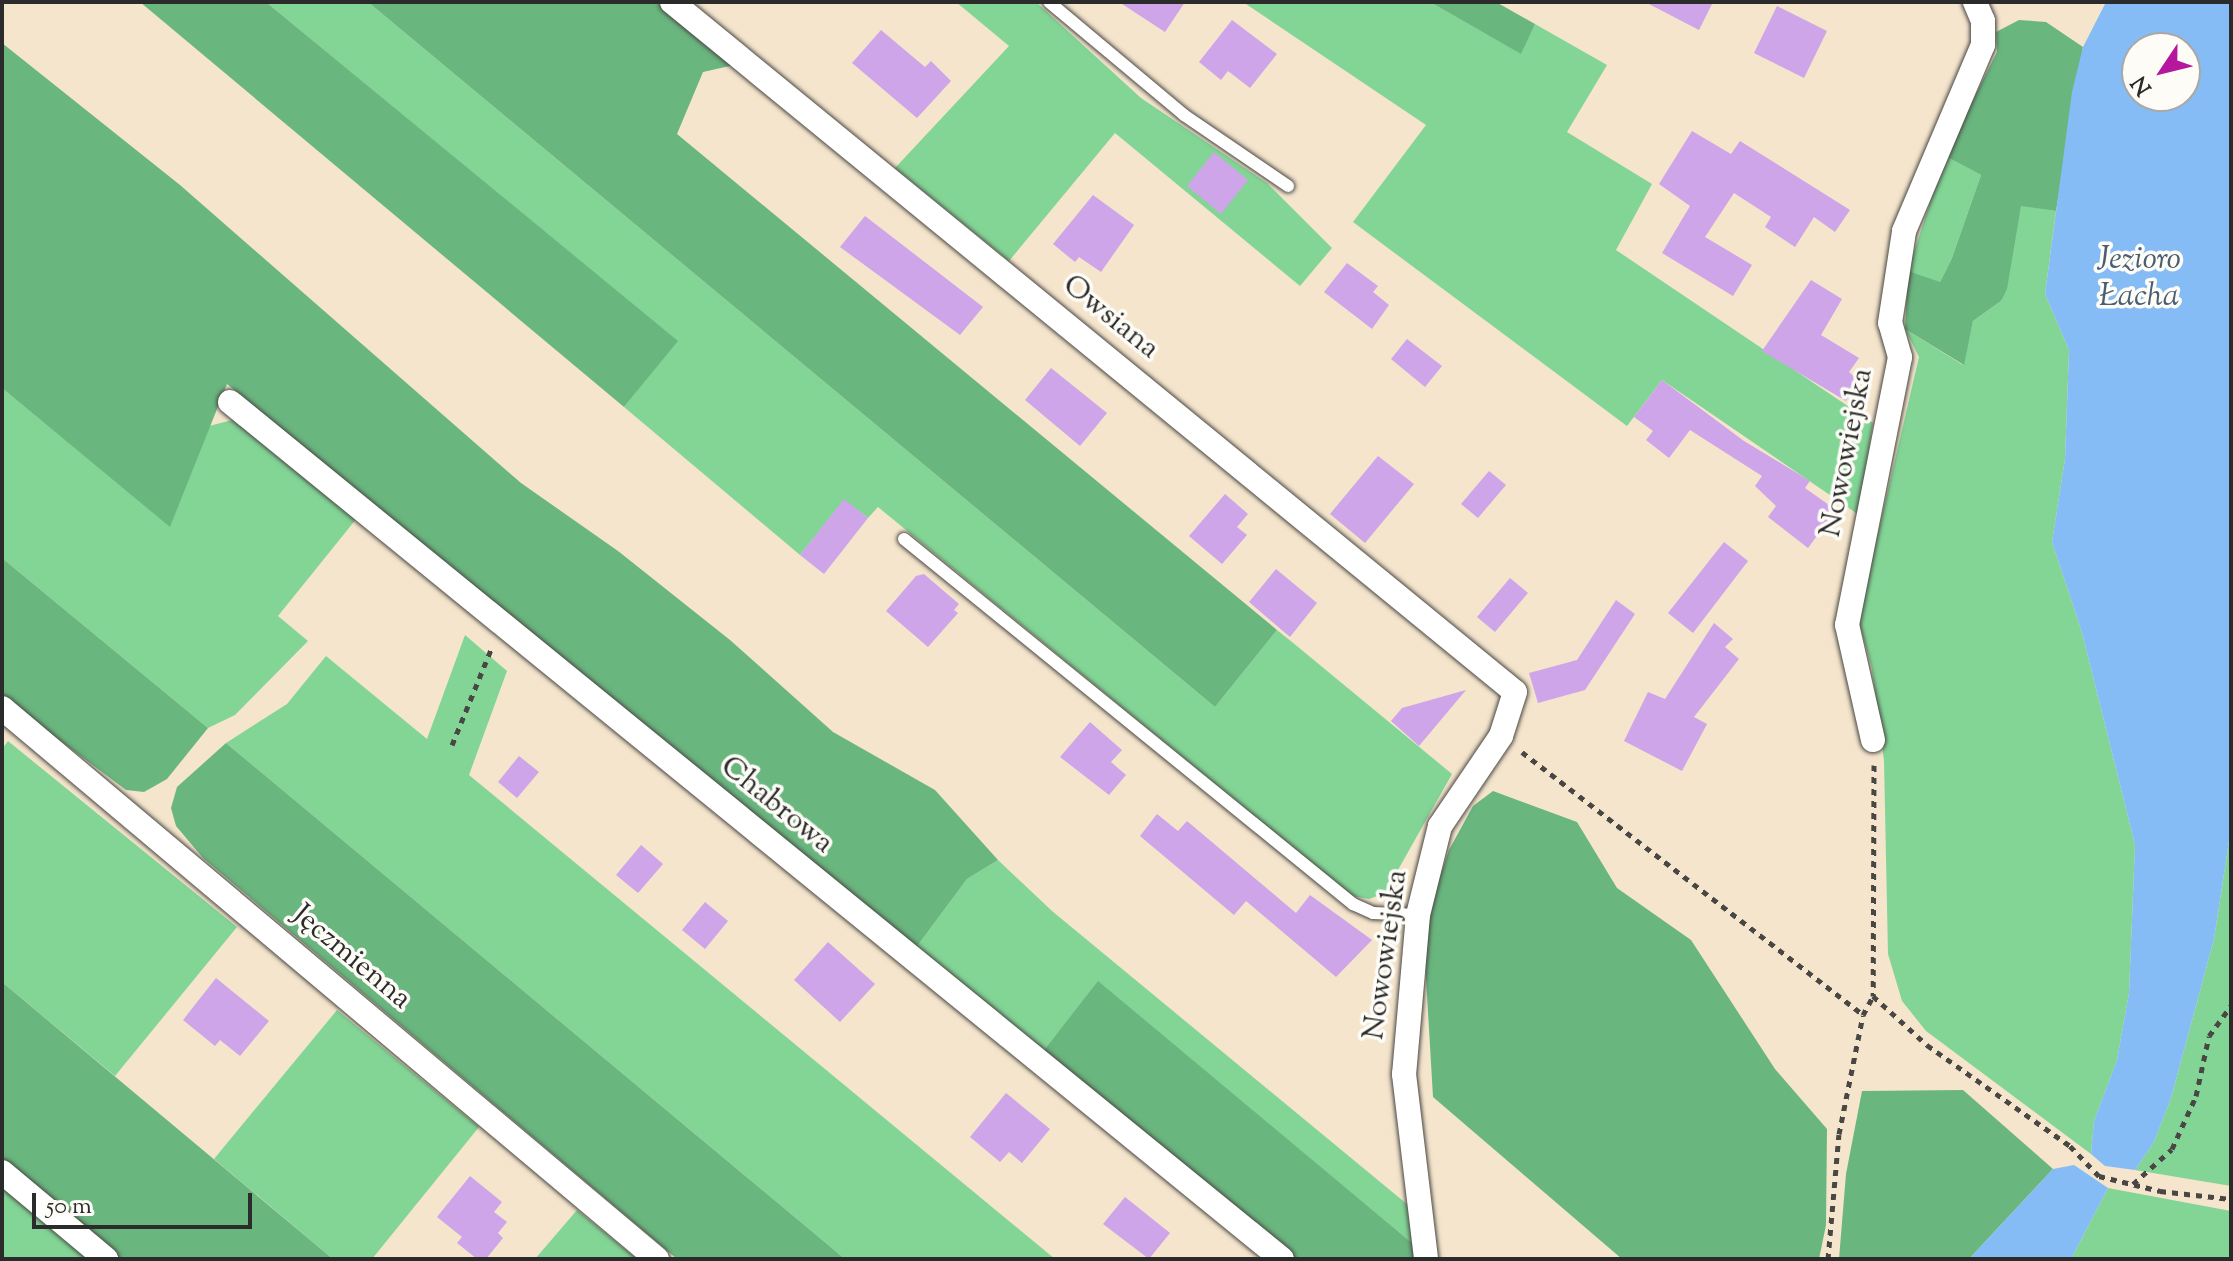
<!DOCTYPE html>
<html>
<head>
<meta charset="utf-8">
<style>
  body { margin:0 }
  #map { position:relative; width:2233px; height:1261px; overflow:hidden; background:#f5e5cd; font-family:"Sorts Mill Goudy",serif }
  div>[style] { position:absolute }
  .green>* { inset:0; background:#83d596 }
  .forest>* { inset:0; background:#6ab67f }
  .water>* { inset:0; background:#85bcf5 }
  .building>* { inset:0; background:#cda5e8 }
  .path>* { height:5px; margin-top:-2.5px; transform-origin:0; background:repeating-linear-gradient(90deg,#494743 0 6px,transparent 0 12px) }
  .roads { filter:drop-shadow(0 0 2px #494743) drop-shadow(0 0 2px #494743) }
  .service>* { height:12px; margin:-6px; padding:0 6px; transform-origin:6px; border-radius:6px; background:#fff }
  .minor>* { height:24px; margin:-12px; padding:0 12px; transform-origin:12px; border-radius:12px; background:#fff }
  span { translate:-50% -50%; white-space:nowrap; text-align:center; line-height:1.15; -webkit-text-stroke:7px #fdfcf7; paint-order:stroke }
  .street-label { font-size:30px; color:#2b2b2b }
  .water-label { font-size:32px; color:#4a5e72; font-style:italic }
  .frame { position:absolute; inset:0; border:4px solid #2b2b2b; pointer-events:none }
  .north { position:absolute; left:2121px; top:32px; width:80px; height:80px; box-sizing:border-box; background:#fdfcf7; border:2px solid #a9a8a5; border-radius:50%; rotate:235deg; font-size:22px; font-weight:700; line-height:32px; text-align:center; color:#2b2b2b }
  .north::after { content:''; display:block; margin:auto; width:28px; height:36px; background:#b5179e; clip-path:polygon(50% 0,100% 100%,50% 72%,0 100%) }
  .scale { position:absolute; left:32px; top:1193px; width:220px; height:36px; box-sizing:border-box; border:4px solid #2b2b2b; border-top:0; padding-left:10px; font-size:24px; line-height:28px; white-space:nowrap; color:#2b2b2b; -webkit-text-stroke:6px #fdfcf7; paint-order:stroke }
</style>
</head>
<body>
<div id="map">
  <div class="green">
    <i style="clip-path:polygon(266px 2px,368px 2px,1215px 707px,1277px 630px,1292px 642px,1452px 774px,1385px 893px,1369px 899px,1352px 896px,878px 507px,868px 518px,844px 500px,800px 555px,624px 407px,677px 341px)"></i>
    <i style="clip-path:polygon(956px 2px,1036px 2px,1141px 98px,1267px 183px,1332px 248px,1300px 286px,1115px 133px,1009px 261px,895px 168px,1009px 46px)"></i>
    <i style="clip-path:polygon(1243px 2px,1430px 2px,1520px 53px,1535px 24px,1607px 65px,1567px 132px,1652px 184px,1616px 250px,1873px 423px,1859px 515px,1662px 380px,1627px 426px,1353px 222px,1426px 125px)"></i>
    <i style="clip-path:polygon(1945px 156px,1981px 175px,1952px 258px,1940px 282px,1932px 283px,1908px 271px)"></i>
    <i style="clip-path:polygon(2021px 205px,2056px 211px,2045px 294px,2069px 350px,2065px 459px,2052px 542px,2081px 629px,2135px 845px,2129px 993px,2117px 1060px,2094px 1121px,2091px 1154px,1926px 1031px,1902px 1001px,1888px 954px,1884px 761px,1872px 669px,1858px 619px,1919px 357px,1905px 329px,1963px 365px,1973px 321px,2001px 301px)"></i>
    <i style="clip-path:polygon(2px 388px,170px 526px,209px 426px,236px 419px,357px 518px,278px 616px,308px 641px,235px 715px,208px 728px,2px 558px)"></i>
    <i style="clip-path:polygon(465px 635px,507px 671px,469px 775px,1055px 1259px,845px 1259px,226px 743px,287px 704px,326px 656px,427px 739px)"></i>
    <i style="clip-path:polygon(8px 741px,237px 927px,115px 1076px,2px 982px,2px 749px)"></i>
    <i style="clip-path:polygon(2231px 828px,2231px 1186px,2135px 1170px,2154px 1142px,2171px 1098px,2214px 939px)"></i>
    <i style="clip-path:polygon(998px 860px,1052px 911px,1408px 1205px,1418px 1248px,1098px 982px,1041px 1054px,915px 949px,967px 879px)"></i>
    <i style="clip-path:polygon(337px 1010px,479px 1127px,372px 1259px,333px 1259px,214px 1159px)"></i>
    <i style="clip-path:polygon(2px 1181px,95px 1259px,2px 1259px)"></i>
    <i style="clip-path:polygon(2108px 1188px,2231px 1211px,2231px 1259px,2071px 1259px)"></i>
    <i style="clip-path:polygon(577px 1210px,637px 1259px,535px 1259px)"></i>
  </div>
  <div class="forest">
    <i style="clip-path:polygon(140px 2px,266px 2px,678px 341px,624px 407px)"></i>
    <i style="clip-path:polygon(368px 2px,657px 2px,734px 65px,703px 72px,677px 134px,1277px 630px,1215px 707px)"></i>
    <i style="clip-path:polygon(1430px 2px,1496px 2px,1535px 24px,1521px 54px)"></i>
    <i style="clip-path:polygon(2019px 20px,2046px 22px,2083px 47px,2056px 211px,2021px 206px,2007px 289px,2001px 301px,1973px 321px,1964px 365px,1905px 329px,1908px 271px,1940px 282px,1952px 258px,1981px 175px,1945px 156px,1997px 52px,1996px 32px)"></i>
    <i style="clip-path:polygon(2px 43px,180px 185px,521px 483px,618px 551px,730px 640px,833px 732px,935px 790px,998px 860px,967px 879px,915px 949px,227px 384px,170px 527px,2px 388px)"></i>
    <i style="clip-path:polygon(2px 558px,208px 728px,167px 779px,144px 792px,126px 790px,2px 697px)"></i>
    <i style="clip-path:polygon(226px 743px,845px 1259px,677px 1259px,203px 858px,176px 826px,171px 808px,177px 787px)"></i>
    <i style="clip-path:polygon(1493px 791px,1577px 822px,1617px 888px,1691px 940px,1775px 1069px,1827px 1129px,1826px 1225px,1819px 1259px,1622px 1259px,1433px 1097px,1423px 927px,1449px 850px,1473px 806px)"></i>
    <i style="clip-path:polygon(1098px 981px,1418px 1248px,1418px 1259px,1293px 1259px,1041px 1054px)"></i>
    <i style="clip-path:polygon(2px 982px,333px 1259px,118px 1259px,2px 1162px)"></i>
    <i style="clip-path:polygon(1963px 1090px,2053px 1169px,1969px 1259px,1839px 1259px,1846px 1174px,1862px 1091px)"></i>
  </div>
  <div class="water">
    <i style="clip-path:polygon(evenodd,2106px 2px,2231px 2px,2231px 828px,2214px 939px,2171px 1098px,2154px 1142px,2135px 1170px,2105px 1166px,2091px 1154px,2094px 1121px,2117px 1060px,2129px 993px,2135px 845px,2081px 629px,2052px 542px,2065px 459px,2069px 350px,2045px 294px,2072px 92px,2083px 47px,2106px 2px,2137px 48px,2185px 48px,2185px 96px,2137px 96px,2137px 48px)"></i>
    <i style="clip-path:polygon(2074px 1165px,2108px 1188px,2071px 1259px,1969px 1259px,2053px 1169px)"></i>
  </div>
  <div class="building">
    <i style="clip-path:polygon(1119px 2px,1185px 2px,1165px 32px)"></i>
    <i style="clip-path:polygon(1645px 2px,1713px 2px,1699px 30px)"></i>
    <i style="clip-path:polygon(1777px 6px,1827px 31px,1804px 78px,1754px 53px)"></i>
    <i style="clip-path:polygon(1232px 20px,1277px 54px,1250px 88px,1228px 71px,1221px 80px,1199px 62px)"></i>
    <i style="clip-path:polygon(881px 30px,925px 67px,931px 61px,951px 81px,917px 118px,852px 63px)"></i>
    <i style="clip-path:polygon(1692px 131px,1731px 154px,1740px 141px,1850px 210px,1835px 232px,1814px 217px,1795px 247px,1765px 227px,1771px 217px,1734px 193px,1705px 237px,1752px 265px,1733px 296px,1662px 253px,1690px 206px,1659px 184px)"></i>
    <i style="clip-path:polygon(1214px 152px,1248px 180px,1221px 214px,1187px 186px)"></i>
    <i style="clip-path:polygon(1093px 195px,1134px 225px,1101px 272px,1079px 257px,1075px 262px,1053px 244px)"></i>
    <i style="clip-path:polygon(865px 216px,983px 307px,960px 335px,840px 247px)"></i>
    <i style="clip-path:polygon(1347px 263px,1378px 286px,1373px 292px,1389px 305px,1372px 329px,1324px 292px)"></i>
    <i style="clip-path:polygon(1811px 280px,1842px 299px,1821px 335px,1859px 358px,1849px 372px,1859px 381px,1846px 401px,1762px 351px)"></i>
    <i style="clip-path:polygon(1407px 339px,1442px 366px,1425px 387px,1391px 359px)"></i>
    <i style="clip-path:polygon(1051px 368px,1107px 413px,1080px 446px,1025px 400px)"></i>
    <i style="clip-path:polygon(1662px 380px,1744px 441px,1810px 481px,1805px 488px,1836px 510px,1808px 548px,1768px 517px,1776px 506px,1755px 486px,1762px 476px,1690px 430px,1669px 458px,1646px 440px,1653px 431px,1634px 417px)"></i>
    <i style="clip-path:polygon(1378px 456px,1414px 484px,1365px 543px,1330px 514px)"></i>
    <i style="clip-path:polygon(1489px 471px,1506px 485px,1478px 518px,1461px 504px)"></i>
    <i style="clip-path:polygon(1225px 494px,1248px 514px,1237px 527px,1247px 535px,1222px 564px,1189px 536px)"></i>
    <i style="clip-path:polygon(844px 499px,868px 518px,824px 574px,800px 555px)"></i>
    <i style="clip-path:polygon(1724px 542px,1748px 561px,1693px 633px,1668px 613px)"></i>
    <i style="clip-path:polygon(1276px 569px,1317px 603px,1290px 637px,1249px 602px)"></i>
    <i style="clip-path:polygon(924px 574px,959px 604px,954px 610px,958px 613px,928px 647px,886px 611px,916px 576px)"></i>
    <i style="clip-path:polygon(1510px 578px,1528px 593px,1495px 632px,1477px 617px)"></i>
    <i style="clip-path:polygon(1616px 600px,1635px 614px,1585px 690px,1538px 703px,1529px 673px,1577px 660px)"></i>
    <i style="clip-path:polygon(1714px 623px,1733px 639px,1725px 647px,1739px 659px,1694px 717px,1707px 724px,1682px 771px,1624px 741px,1648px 692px,1665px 699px)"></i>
    <i style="clip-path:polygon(1466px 690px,1419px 746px,1391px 721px,1402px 708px)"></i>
    <i style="clip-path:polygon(1090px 722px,1122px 750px,1111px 762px,1126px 775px,1109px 795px,1060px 757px)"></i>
    <i style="clip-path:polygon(519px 756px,539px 772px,517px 798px,498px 782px)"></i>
    <i style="clip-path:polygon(1157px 814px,1178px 831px,1187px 821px,1296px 913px,1310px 895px,1372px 940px,1336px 977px,1246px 901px,1234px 915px,1140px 836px)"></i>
    <i style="clip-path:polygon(641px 845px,663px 864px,638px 893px,616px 875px)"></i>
    <i style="clip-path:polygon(705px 902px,728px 921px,705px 949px,682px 930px)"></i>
    <i style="clip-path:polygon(828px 942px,875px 984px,840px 1022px,794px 980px)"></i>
    <i style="clip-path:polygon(216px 978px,269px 1021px,240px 1056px,220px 1040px,215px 1046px,183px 1020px)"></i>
    <i style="clip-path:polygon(1006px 1093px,1050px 1129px,1022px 1163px,1009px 1152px,1000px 1162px,970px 1137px)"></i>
    <i style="clip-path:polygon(470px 1176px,502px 1202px,494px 1212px,507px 1222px,498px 1233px,503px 1238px,486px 1259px,477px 1259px,457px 1243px,462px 1237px,437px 1217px)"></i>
    <i style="clip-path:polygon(1125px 1197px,1170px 1233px,1149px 1259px,1103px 1224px)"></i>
  </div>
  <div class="path">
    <i style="left:452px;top:745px;width:106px;rotate:-67.8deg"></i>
    <i style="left:1522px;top:752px;width:431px;rotate:37.6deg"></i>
    <i style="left:1874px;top:765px;width:231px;rotate:90.2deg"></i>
    <i style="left:1873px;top:996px;width:73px;rotate:42.2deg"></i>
    <i style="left:1927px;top:1045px;width:175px;rotate:35.2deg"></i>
    <i style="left:2070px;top:1146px;width:42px;rotate:46deg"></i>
    <i style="left:2099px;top:1176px;width:63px;rotate:13.8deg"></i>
    <i style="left:2160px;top:1191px;width:71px;rotate:6.4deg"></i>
    <i style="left:2133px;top:1184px;width:52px;rotate:-41.9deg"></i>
    <i style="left:2172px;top:1149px;width:58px;rotate:-65.6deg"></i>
    <i style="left:2196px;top:1096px;width:61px;rotate:-77.8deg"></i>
    <i style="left:2209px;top:1036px;width:37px;rotate:-54deg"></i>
    <i style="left:1828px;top:1259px;width:125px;rotate:-85deg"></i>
    <i style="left:1839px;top:1134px;width:121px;rotate:-78.6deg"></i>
    <i style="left:1863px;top:1015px;width:21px;rotate:-62deg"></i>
  </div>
  <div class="roads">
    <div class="service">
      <i style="left:1049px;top:2px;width:176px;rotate:39.9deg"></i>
      <i style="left:1184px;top:115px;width:126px;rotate:34.3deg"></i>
      <i style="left:904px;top:539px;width:579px;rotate:39.11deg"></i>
      <i style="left:1353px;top:904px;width:22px;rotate:24deg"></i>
      <i style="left:1373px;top:913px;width:45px;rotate:2.5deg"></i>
    </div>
    <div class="minor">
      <i style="left:672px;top:2px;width:1089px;rotate:39.3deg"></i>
      <i style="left:1515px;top:692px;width:46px;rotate:107.7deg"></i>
      <i style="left:1501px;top:736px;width:109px;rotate:124.1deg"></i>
      <i style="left:1440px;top:826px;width:92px;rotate:103.9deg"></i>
      <i style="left:1418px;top:915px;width:160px;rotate:95deg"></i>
      <i style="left:1404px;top:1074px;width:186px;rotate:83.2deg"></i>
      <i style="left:230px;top:402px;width:1357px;rotate:39.17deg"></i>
      <i style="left:2px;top:708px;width:856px;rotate:40.07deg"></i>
      <i style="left:1873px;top:740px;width:118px;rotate:-102.7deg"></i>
      <i style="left:1847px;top:625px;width:273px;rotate:-78.8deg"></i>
      <i style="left:1900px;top:357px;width:35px;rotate:-106deg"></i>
      <i style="left:1890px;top:323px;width:93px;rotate:-81.3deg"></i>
      <i style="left:1904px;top:231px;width:202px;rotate:-67deg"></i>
      <i style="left:1983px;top:45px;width:24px;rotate:-90deg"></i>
      <i style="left:1983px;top:21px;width:21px;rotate:-113deg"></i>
      <i style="left:2px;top:1172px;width:136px;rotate:39.9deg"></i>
    </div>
  </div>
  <div class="street-label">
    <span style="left:1110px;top:318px;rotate:39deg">Owsiana</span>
    <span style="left:1848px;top:453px;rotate:-79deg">Nowowiejska</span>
    <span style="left:776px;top:806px;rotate:39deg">Chabrowa</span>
    <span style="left:1387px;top:955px;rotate:-82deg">Nowowiejska</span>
    <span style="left:351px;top:958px;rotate:40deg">Jęczmienna</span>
  </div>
  <div class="water-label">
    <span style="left:2139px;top:279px">Jezioro<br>Łacha</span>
  </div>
  <div class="frame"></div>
  <div class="north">N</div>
  <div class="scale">50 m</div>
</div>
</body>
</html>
